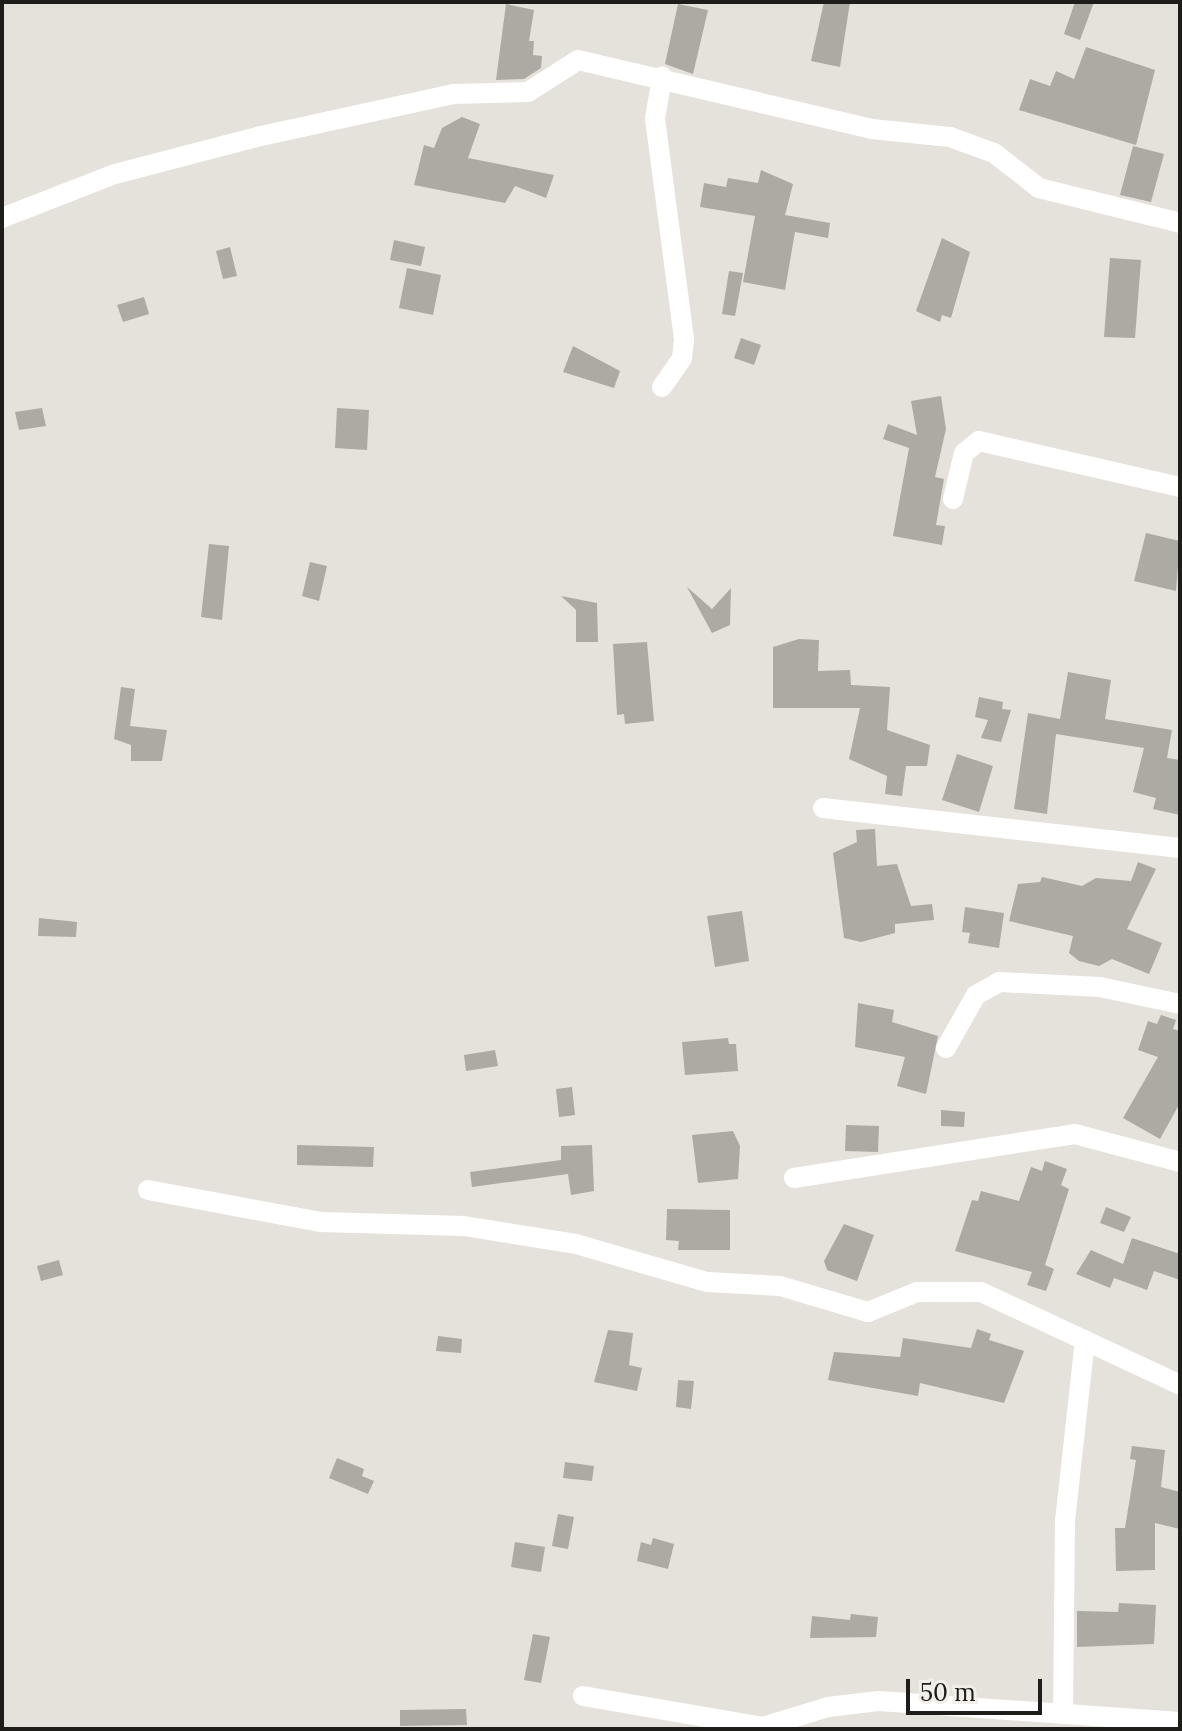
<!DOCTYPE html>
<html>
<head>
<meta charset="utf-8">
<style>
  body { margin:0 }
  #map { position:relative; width:1182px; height:1731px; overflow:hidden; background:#e4e2db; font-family:Lora,serif }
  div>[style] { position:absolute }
  .building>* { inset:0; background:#acaaa3 }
  .minor>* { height:20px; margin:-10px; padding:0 10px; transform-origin:10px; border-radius:10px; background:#fff }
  span { translate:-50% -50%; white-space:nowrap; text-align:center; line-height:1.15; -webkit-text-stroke:6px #f1efe8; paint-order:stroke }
  .frame { position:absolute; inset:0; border:4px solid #1e1d1a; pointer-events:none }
  .scale { position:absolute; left:906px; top:1679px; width:136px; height:36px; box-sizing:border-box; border:4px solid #1e1d1a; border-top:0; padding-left:10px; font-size:24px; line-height:28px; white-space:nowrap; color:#1e1d1a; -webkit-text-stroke:6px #f1efe8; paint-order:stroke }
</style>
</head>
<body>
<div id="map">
  <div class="building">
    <i style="clip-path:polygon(824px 2px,850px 2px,840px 67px,811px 61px)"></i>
    <i style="clip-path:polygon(1075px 2px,1094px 2px,1080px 40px,1064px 34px)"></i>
    <i style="clip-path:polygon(506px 4px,534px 10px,529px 41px,534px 41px,533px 55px,542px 56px,541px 68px,524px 79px,496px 80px)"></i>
    <i style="clip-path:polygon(678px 4px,708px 10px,693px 74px,665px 64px)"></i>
    <i style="clip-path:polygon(1086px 47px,1155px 70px,1136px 145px,1019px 110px,1030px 79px,1050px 86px,1056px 71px,1074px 79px)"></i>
    <i style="clip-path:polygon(462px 117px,480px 124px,468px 158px,554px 175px,546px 198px,515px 186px,505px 203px,414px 185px,424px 145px,434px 148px,442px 128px)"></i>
    <i style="clip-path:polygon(1133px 146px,1164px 154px,1151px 202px,1120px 195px)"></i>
    <i style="clip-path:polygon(761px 170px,793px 184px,785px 215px,830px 223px,828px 238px,795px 232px,785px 290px,743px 282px,755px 216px,700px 207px,704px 183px,726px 187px,728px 178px,758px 183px)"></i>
    <i style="clip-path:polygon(942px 238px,970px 252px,951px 318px,942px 315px,940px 322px,916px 311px)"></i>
    <i style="clip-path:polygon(394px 240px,425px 247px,421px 266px,390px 260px)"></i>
    <i style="clip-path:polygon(230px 247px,237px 276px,223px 279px,216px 251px)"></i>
    <i style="clip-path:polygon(1110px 258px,1141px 260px,1135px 338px,1104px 337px)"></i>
    <i style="clip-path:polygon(407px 268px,441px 275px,433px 315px,399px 308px)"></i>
    <i style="clip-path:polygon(729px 271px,743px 273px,735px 316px,722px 314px)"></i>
    <i style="clip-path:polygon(144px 297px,149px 314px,123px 322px,117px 305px)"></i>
    <i style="clip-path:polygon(741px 338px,761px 345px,754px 365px,734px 358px)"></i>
    <i style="clip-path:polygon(573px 346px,620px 371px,614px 388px,563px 372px)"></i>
    <i style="clip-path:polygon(941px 396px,946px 429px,935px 477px,944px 479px,936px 525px,945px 526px,942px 545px,893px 536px,909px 448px,883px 439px,888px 424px,917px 435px,911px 401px)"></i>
    <i style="clip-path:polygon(42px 408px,46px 426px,19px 430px,15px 412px)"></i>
    <i style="clip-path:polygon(337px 408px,369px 410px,367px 450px,335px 448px)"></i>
    <i style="clip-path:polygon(1146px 533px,1180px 541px,1176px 591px,1134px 581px)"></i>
    <i style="clip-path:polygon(209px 544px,229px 546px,222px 620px,201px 617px)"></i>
    <i style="clip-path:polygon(310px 562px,327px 566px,319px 601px,302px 596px)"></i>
    <i style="clip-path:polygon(687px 587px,712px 609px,731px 588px,730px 625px,712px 633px)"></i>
    <i style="clip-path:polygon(561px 596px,597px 603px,598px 642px,576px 642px,576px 610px)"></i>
    <i style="clip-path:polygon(799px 639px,819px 640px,818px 671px,850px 670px,851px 685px,890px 687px,887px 730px,930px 745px,927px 766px,906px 766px,902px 796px,885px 794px,887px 776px,849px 759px,860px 708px,773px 708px,773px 647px)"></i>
    <i style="clip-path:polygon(647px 642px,654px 721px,625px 724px,624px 714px,617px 715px,613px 644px)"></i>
    <i style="clip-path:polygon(1068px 672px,1111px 680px,1105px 719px,1172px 730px,1167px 758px,1180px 760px,1180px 815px,1153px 809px,1156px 798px,1133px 792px,1144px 748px,1056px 734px,1047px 814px,1014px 809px,1028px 713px,1060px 719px)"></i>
    <i style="clip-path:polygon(121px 687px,135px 689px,130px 726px,167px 730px,162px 761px,131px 761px,131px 745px,114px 739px)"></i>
    <i style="clip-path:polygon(979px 697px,1003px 702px,1002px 709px,1011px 710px,1001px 742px,981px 738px,988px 720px,975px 717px)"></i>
    <i style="clip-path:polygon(957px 754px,993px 766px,979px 812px,942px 800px)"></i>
    <i style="clip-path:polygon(875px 829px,877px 866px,897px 864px,911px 906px,932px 904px,934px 920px,895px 924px,895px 933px,861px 942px,844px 938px,833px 853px,857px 842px,856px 830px)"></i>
    <i style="clip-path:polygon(1138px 862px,1156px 869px,1127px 929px,1162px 943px,1149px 974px,1112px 959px,1099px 966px,1079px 961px,1069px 953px,1073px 936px,1009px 921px,1018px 884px,1040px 882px,1042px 877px,1082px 886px,1096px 878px,1131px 881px)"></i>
    <i style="clip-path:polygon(965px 907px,1004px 913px,999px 948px,968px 943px,970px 933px,962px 932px)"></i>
    <i style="clip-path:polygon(742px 911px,749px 961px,715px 967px,707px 916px)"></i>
    <i style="clip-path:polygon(39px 918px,77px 922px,76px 937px,38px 936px)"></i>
    <i style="clip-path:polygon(858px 1003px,894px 1010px,892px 1022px,938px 1036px,926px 1094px,897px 1086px,905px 1057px,855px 1047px)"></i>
    <i style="clip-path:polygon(1161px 1015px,1176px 1020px,1173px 1029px,1180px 1031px,1180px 1103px,1160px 1139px,1123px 1118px,1158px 1057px,1138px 1050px,1148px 1021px,1157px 1024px)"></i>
    <i style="clip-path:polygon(728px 1038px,729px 1044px,736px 1044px,738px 1071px,685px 1075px,682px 1042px)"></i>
    <i style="clip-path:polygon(495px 1050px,498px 1066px,466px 1071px,464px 1055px)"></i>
    <i style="clip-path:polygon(572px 1087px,575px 1115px,559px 1117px,556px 1089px)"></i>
    <i style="clip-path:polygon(941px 1110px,965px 1112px,964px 1127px,941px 1126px)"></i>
    <i style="clip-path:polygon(846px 1125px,879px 1126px,878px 1152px,845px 1151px)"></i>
    <i style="clip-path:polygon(733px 1131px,740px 1146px,738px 1179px,698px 1183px,692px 1135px)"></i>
    <i style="clip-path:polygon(297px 1145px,374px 1147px,373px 1167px,297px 1165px)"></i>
    <i style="clip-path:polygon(592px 1145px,594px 1191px,571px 1195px,568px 1174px,472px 1187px,470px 1172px,561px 1160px,561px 1146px)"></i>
    <i style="clip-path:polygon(1045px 1161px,1067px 1169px,1061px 1185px,1069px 1189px,1045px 1265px,1054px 1269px,1046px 1291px,1027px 1285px,1032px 1272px,955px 1251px,972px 1200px,978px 1201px,981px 1191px,1019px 1201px,1031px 1167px,1042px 1171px)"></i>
    <i style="clip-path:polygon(1106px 1207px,1131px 1217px,1124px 1232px,1100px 1223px)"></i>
    <i style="clip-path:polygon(667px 1209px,730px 1210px,730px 1250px,678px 1250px,679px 1241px,666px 1240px)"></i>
    <i style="clip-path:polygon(844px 1224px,874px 1235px,857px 1281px,827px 1270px,824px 1261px)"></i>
    <i style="clip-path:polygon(1132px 1238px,1180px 1254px,1180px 1280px,1154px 1271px,1147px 1290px,1114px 1278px,1110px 1288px,1076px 1274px,1091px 1250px,1123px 1264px)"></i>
    <i style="clip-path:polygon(59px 1260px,63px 1275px,41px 1281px,37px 1266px)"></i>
    <i style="clip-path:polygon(977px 1329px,991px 1334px,989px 1340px,1024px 1351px,1004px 1403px,920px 1383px,918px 1396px,828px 1380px,834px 1352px,900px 1357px,903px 1338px,971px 1348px)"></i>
    <i style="clip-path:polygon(608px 1330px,633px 1333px,629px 1365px,642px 1368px,637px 1391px,594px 1382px)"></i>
    <i style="clip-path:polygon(438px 1336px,462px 1339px,461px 1353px,436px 1351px)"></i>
    <i style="clip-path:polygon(678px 1380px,694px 1381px,691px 1409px,676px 1407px)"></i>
    <i style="clip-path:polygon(1132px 1446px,1165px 1450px,1161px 1487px,1180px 1492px,1180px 1529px,1155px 1523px,1155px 1570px,1116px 1571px,1115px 1528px,1125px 1528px,1136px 1460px,1130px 1459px)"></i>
    <i style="clip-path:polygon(337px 1458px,364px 1469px,362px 1476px,374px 1481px,368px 1494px,329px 1478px)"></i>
    <i style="clip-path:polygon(565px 1462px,594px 1466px,592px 1481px,563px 1478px)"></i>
    <i style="clip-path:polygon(558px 1514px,574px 1517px,568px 1549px,552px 1546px)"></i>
    <i style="clip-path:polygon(653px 1538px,674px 1544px,668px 1569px,637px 1561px,641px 1542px,651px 1545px)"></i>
    <i style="clip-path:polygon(515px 1542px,545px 1547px,541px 1572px,511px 1567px)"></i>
    <i style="clip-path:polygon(1119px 1603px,1156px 1605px,1154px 1644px,1077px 1647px,1077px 1611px,1118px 1612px)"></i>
    <i style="clip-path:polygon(851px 1614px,878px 1617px,876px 1637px,810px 1638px,812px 1616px,850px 1620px)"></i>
    <i style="clip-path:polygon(533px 1634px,550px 1637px,541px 1683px,524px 1680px)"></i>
    <i style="clip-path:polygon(466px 1709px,467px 1725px,400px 1726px,400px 1710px)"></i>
  </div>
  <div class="minor">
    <i style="left:2px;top:218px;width:121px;rotate:-21.3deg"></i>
    <i style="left:115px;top:174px;width:151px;rotate:-14.6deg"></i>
    <i style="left:261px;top:136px;width:197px;rotate:-12.3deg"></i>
    <i style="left:453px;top:94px;width:75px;rotate:-1.5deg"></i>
    <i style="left:528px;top:92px;width:59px;rotate:-32.6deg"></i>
    <i style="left:578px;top:60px;width:302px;rotate:13.2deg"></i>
    <i style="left:872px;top:129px;width:78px;rotate:5.9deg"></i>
    <i style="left:950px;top:137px;width:47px;rotate:20deg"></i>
    <i style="left:994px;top:153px;width:57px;rotate:37.9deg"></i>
    <i style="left:1039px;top:188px;width:145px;rotate:13.9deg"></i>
    <i style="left:662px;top:387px;width:35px;rotate:-55deg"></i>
    <i style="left:682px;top:358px;width:19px;rotate:-84deg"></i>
    <i style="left:684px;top:339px;width:222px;rotate:-97.5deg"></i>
    <i style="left:655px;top:119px;width:43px;rotate:-80.5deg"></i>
    <i style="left:953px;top:499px;width:47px;rotate:-76.6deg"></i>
    <i style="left:964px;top:453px;width:19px;rotate:-39deg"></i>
    <i style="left:979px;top:441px;width:206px;rotate:12.9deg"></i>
    <i style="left:823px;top:808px;width:359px;rotate:6.4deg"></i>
    <i style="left:946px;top:1048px;width:61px;rotate:-60.5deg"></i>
    <i style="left:976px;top:995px;width:26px;rotate:-29deg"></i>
    <i style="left:999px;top:982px;width:101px;rotate:2.8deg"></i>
    <i style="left:1100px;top:987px;width:82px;rotate:12deg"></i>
    <i style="left:794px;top:1178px;width:284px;rotate:-8.9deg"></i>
    <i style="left:1075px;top:1134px;width:109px;rotate:14.9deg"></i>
    <i style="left:148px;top:1190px;width:175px;rotate:10.5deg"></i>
    <i style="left:320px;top:1222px;width:144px;rotate:1.6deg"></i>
    <i style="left:464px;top:1226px;width:113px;rotate:9.1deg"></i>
    <i style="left:576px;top:1244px;width:136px;rotate:16.2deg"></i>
    <i style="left:707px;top:1282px;width:73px;rotate:3.1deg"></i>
    <i style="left:780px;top:1286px;width:92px;rotate:16.5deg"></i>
    <i style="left:868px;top:1312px;width:53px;rotate:-22.2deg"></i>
    <i style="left:917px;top:1292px;width:64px"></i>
    <i style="left:981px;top:1292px;width:220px;rotate:25deg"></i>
    <i style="left:583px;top:1696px;width:183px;rotate:9.8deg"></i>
    <i style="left:763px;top:1727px;width:68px;rotate:-17.1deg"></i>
    <i style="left:828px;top:1707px;width:51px;rotate:-6.7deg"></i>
    <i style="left:879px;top:1701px;width:302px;rotate:4deg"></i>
    <i style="left:1063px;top:1714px;width:193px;rotate:-89.4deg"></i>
    <i style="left:1065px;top:1521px;width:182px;rotate:-83.7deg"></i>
  </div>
  <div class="frame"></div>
  <div class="scale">50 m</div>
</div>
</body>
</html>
